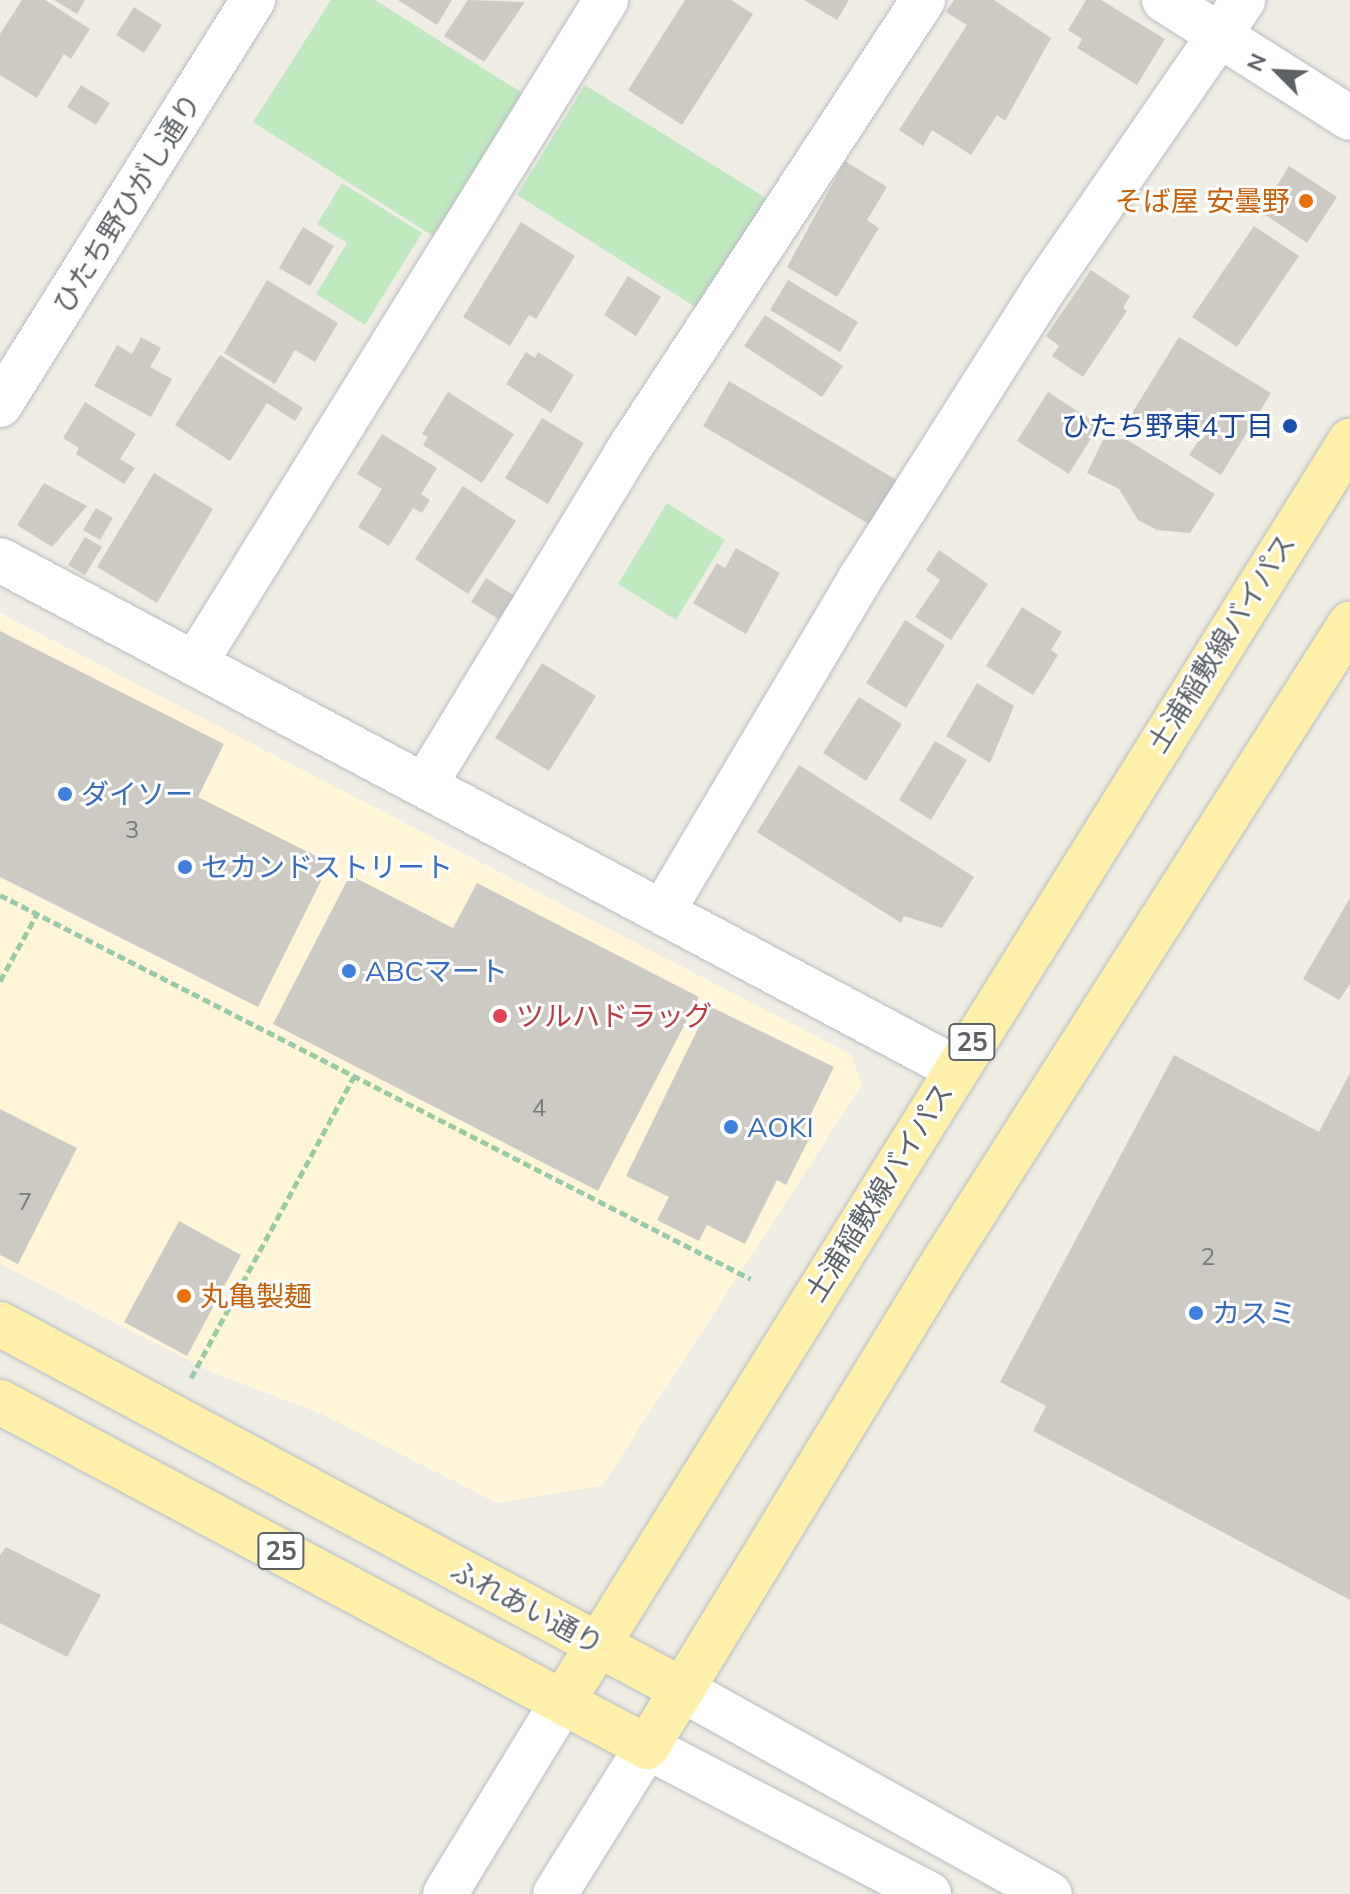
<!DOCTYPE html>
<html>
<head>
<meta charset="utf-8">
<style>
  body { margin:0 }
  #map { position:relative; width:1350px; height:1894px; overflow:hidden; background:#f0ede5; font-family:Mulish,"Noto Sans JP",sans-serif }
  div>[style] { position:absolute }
  .commercial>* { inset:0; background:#fff6da }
  .green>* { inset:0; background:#c0e9c0 }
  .building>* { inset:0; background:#cdcac4 }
  .path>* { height:5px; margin-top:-2.5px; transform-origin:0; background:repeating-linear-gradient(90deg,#98caa6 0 8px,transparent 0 12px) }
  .roads { filter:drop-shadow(0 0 2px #b7bbbf) drop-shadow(0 0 2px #b7bbbf) }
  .street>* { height:44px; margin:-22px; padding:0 22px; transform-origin:22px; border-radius:22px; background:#fff }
  .secondary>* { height:44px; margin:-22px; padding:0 22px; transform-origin:22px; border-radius:22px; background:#fff }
  .primary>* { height:44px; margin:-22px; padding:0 22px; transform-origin:22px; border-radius:22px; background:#fff0aa }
  .dots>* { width:22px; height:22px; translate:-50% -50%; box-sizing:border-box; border:4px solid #fff; border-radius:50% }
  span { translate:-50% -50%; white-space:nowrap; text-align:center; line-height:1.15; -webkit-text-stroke:6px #fff; paint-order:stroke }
  .number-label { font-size:24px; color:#787b7e }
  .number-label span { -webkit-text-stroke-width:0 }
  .shield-label span { padding:2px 6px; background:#fff; border:2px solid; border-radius:6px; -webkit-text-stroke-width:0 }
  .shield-label { font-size:26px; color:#5c6166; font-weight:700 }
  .food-label { font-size:28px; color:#c56008 }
  .right { translate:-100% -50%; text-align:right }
  .left { translate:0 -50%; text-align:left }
  .street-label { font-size:28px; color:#5c6166 }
  .transit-label { font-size:28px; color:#164399 }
  .shop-label { font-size:28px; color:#366cbe }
  .health-label { font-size:28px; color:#be3a42 }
  .north { position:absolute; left:1238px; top:32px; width:80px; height:80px; -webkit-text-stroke:6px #fff; paint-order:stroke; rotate:294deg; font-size:22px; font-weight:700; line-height:32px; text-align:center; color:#5c6166 }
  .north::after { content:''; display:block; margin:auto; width:28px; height:36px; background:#5c6166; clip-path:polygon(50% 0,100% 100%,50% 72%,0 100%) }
</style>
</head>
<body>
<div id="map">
  <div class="commercial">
    <i style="clip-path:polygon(0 613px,852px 1055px,862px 1085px,602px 1486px,497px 1503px,322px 1414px,211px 1372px,0 1264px)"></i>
  </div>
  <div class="green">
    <i style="clip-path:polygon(331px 0,375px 0,524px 94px,433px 236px,253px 122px)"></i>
    <i style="clip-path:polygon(585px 85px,771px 201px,702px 311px,517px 195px)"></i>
    <i style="clip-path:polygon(342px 183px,422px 233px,365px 325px,316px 294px,347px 243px,317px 224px)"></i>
    <i style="clip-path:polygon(667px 503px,725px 540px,676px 620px,618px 584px)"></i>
  </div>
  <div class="building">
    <i style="clip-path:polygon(22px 0,45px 0,90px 29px,71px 59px,64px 54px,37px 98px,0 75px,0 34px)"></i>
    <i style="clip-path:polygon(54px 0,85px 0,77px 14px)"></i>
    <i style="clip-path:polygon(398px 0,452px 0,437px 25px)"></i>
    <i style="clip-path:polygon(468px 0,525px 2px,484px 62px,444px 36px)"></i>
    <i style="clip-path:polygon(685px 0,731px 0,753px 14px,682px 125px,628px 90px)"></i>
    <i style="clip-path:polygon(804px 0,849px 0,837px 20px)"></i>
    <i style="clip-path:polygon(954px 0,994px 0,1051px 38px,1005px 121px,997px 115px,971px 155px,932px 130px,923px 146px,899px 130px,967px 25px,946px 12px)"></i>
    <i style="clip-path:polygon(1086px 0,1101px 0,1165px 39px,1137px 85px,1077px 48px,1082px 39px,1068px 30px)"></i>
    <i style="clip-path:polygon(134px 7px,162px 25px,144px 53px,116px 35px)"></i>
    <i style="clip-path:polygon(81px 85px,110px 103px,96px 125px,67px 107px)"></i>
    <i style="clip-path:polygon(845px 161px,887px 187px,867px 220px,879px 228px,837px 297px,787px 267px)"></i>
    <i style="clip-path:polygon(1289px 166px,1337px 197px,1307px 243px,1261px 212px)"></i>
    <i style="clip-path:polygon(521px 222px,575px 256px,536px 319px,529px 315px,510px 346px,463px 317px)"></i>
    <i style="clip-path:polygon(1254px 226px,1299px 256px,1237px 347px,1192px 317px)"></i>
    <i style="clip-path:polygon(303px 227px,334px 246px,310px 286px,279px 268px)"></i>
    <i style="clip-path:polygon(1091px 270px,1130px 296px,1123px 308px,1127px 311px,1083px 377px,1052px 356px,1059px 346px,1046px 336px)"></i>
    <i style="clip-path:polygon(628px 276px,661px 297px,636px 336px,604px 315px)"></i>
    <i style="clip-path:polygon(267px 280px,338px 323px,315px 362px,295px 350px,275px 384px,224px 353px)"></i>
    <i style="clip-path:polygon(788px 280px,858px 322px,840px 352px,770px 310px)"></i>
    <i style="clip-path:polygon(765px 315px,843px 366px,822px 397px,744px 346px)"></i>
    <i style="clip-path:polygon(141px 337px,161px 348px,150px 367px,172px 379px,151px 417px,94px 386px,117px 345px,132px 354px)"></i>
    <i style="clip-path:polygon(1179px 337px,1271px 393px,1221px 475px,1189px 455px,1206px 430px,1168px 407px,1155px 427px,1132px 413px)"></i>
    <i style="clip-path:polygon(526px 352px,535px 358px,538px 352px,574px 375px,551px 413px,506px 384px)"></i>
    <i style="clip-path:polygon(220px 355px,303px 408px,295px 421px,267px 403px,230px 461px,175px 425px)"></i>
    <i style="clip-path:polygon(729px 381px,900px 482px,874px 527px,703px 426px)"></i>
    <i style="clip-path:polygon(448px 392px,514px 434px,482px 483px,423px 445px,428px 437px,422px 434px)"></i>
    <i style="clip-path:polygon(1048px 392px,1099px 425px,1069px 474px,1017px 441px)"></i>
    <i style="clip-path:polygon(85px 402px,136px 434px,120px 459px,135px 468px,124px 484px,76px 454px,79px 448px,63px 438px)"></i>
    <i style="clip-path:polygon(542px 418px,584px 443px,548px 504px,505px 478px)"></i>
    <i style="clip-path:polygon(382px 434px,437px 468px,421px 494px,430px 500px,422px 513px,413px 508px,389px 546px,358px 527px,382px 489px,357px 474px)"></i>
    <i style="clip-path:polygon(1126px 439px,1215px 494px,1190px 533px,1157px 530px,1138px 520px,1119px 489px,1087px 473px,1103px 440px)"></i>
    <i style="clip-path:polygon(154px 473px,213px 509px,157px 603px,97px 567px)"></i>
    <i style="clip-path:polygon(44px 483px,87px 506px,52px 547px,17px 525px)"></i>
    <i style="clip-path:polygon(463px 486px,516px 521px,468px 594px,415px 559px)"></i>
    <i style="clip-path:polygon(96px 508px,113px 518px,100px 540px,83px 530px)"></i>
    <i style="clip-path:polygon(85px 537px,102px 547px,85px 575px,68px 565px)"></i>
    <i style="clip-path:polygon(736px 548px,780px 573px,746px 634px,693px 603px,717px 563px,725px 568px)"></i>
    <i style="clip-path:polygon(939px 550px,988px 584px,951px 640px,915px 617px,940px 580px,926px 570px)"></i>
    <i style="clip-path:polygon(486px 578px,515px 596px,500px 620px,471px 602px)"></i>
    <i style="clip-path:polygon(1022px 607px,1062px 632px,1051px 650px,1058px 655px,1033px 695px,986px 666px)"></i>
    <i style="clip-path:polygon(905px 620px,945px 645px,906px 708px,866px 683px)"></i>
    <i style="clip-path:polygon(0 631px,224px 744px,198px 797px,330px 863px,258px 1007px,0 877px)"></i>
    <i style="clip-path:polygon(542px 663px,596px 696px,549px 771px,495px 738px)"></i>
    <i style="clip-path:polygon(977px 683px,1014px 706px,990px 763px,946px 736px)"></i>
    <i style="clip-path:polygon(859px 697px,902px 724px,866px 781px,823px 753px)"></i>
    <i style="clip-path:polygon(935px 741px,967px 760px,931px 820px,899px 800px)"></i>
    <i style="clip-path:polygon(799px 765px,974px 877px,942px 928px,904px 916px,901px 923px,757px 832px)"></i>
    <i style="clip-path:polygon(350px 875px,453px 928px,477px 883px,699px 997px,598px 1191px,273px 1024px)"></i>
    <i style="clip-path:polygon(1350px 898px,1350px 984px,1339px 1000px,1303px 979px)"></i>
    <i style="clip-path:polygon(709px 1006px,834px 1067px,803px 1130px,811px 1135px,786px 1185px,777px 1180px,745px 1244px,707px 1225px,699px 1241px,657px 1220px,669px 1197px,626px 1176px)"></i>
    <i style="clip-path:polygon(1174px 1055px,1319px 1132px,1350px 1073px,1350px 1600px,1033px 1431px,1046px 1406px,1000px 1382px)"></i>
    <i style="clip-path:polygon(0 1109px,77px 1148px,18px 1264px,0 1255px)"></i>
    <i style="clip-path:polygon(179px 1221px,241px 1255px,187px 1356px,124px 1322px)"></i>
    <i style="clip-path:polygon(6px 1547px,101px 1595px,67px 1657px,0 1623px,0 1555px)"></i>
  </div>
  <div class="path">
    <i style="left:0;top:895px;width:843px;rotate:27.08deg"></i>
    <i style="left:0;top:981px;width:77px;rotate:-61.1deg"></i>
    <i style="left:191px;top:1378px;width:342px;rotate:-61.6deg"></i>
  </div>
  <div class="roads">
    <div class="street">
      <i style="left:1164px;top:0;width:220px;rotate:32.4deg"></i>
      <i style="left:0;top:560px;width:1082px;rotate:28.01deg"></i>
      <i style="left:195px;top:663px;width:780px;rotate:-58.2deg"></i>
      <i style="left:426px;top:783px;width:391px;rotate:-58.7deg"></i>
      <i style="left:629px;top:449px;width:537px;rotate:-56.78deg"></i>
      <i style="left:664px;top:909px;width:384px;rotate:-59.3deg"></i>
      <i style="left:860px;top:579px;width:343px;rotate:-57.6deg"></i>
      <i style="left:1044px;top:289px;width:351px;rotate:-55.4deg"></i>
    </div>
    <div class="secondary">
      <i style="left:0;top:405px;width:478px;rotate:-58deg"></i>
      <i style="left:681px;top:1689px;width:422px;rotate:29.1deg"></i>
      <i style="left:445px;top:1894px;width:226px;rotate:-58.6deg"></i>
      <i style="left:555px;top:1894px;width:173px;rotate:-58deg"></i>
      <i style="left:647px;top:1747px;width:318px;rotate:27.5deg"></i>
    </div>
    <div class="primary">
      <i style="left:0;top:1324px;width:773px;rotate:28.19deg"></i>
      <i style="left:0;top:1402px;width:733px;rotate:28.07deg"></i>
      <i style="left:647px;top:1747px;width:575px;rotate:-58.58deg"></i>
      <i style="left:947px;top:1256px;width:750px;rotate:-57.48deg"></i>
      <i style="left:563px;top:1701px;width:1486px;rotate:-58.01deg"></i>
    </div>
  </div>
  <div class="dots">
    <i style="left:1306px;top:201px;background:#e8710a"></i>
    <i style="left:1290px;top:426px;background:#1a4fb4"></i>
    <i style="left:65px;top:794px;background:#3f7fe0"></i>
    <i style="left:185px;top:867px;background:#3f7fe0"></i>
    <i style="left:349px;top:971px;background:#3f7fe0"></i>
    <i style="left:500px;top:1016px;background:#e0444e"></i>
    <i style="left:731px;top:1127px;background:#3f7fe0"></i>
    <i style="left:184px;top:1296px;background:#e8710a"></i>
    <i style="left:1196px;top:1313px;background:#3f7fe0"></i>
  </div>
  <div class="number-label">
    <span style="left:132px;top:830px">3</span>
    <span style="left:539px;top:1108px">4</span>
    <span style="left:25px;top:1202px">7</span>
    <span style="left:1208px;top:1257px">2</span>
  </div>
  <div class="shield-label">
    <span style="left:972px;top:1042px">25</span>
    <span style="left:281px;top:1551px">25</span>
  </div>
  <div class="food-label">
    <span class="right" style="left:1290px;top:201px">そば屋 安曇野</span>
    <span class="left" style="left:200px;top:1296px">丸亀製麺</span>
  </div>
  <div class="street-label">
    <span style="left:127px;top:203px;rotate:-58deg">ひたち野ひがし通り</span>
    <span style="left:1221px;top:643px;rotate:-58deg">土浦稲敷線バイパス</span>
    <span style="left:879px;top:1192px;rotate:-58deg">土浦稲敷線バイパス</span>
    <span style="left:527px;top:1607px;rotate:28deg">ふれあい通り</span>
  </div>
  <div class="transit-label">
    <span class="right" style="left:1274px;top:426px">ひたち野東4丁目</span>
  </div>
  <div class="shop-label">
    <span class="left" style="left:81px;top:794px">ダイソー</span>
    <span class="left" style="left:201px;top:867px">セカンドストリート</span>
    <span class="left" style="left:365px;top:971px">ABCマート</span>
    <span class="left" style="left:747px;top:1127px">AOKI</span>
    <span class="left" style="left:1212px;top:1313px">カスミ</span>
  </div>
  <div class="health-label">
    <span class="left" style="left:516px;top:1016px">ツルハドラッグ</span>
  </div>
  <div class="north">N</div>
</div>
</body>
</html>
